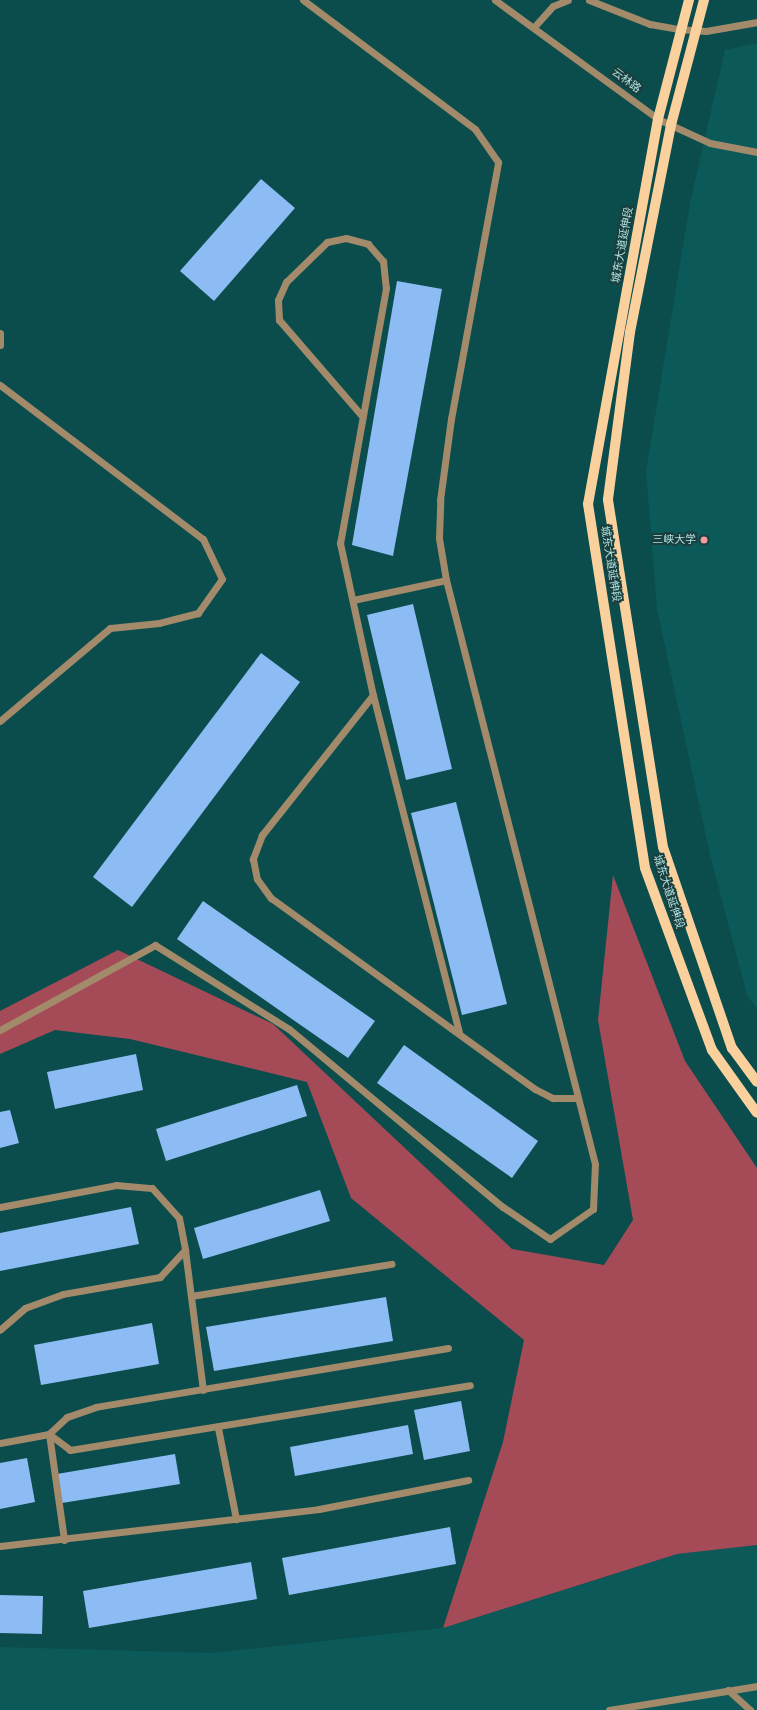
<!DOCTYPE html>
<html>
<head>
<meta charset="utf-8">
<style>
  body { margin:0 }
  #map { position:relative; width:757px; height:1710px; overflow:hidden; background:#0a4d4c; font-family:"Fira Sans Condensed","Noto Sans SC",sans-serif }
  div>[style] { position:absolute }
  .built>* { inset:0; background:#0b5958 }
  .forest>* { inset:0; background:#a54b57 }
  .building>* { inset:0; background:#8dbcf5 }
  .minor>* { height:7px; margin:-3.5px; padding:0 3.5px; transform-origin:3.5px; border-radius:3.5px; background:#a28a6a }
  .major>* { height:10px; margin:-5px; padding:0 5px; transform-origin:5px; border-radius:5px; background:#fad19d }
  .dots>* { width:11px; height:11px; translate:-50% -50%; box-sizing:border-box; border:2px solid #1b3f3e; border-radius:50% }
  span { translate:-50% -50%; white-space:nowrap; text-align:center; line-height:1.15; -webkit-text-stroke:4px #1b3f3e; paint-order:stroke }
  .street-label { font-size:11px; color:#afe1df }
  .poi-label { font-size:11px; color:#afe1df }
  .right { translate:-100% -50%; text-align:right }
</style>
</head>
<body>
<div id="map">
  <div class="built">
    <i style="clip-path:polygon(757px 43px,757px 1009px,747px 995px,710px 855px,657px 609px,646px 471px,690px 203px,725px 50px)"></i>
    <i style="clip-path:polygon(757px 1545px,757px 1710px,0 1710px,0 1647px,213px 1653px,443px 1628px,677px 1554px)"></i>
  </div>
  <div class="forest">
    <i style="clip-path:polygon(613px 875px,685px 1061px,757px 1168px,757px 1545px,677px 1554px,443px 1628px,503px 1442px,524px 1340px,351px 1198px,307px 1082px,130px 1039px,55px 1030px,0 1054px,0 1011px,118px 950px,273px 1024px,512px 1249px,604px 1265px,633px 1220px,598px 1020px)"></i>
  </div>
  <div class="building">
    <i style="clip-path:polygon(261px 179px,295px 208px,214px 301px,180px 271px)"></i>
    <i style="clip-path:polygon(397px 281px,442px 289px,393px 556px,352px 545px)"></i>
    <i style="clip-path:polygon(413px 604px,452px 769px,406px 780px,367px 615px)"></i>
    <i style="clip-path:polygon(261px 653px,300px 682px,132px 907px,93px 877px)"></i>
    <i style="clip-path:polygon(456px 802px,507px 1004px,462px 1015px,411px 813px)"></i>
    <i style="clip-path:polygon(203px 901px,375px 1021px,348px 1058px,177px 939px)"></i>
    <i style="clip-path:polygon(404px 1045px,538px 1141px,512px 1178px,377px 1083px)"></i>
    <i style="clip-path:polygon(136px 1054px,143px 1090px,55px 1109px,47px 1072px)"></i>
    <i style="clip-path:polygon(297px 1085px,307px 1116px,166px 1161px,156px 1129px)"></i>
    <i style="clip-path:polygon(10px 1110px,19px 1143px,0 1148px,0 1112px)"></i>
    <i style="clip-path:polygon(320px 1190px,330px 1221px,203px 1259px,194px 1228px)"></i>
    <i style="clip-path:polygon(131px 1207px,139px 1244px,0 1271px,0 1233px)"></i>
    <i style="clip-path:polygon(386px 1297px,393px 1341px,214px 1371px,206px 1327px)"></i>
    <i style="clip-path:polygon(152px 1323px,159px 1364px,41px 1385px,34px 1345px)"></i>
    <i style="clip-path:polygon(461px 1401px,470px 1451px,424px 1460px,414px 1410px)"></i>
    <i style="clip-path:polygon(408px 1425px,413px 1454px,295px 1476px,290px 1447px)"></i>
    <i style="clip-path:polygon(175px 1454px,180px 1484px,62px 1503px,57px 1474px)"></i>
    <i style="clip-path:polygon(27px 1458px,35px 1502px,0 1509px,0 1463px)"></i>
    <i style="clip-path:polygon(450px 1527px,456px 1564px,289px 1595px,282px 1558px)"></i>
    <i style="clip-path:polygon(251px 1562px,257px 1599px,89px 1628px,83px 1591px)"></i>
    <i style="clip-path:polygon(0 1595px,43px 1596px,42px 1634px,0 1633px)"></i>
  </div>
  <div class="minor">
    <i style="left:495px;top:0;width:202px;rotate:36.1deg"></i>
    <i style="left:658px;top:119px;width:57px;rotate:24.8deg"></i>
    <i style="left:710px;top:143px;width:48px;rotate:10.8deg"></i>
    <i style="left:589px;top:0;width:66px;rotate:21.5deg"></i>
    <i style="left:650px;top:24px;width:28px;rotate:10deg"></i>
    <i style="left:678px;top:29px;width:28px;rotate:4deg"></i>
    <i style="left:706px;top:31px;width:52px;rotate:-10deg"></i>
    <i style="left:534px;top:27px;width:28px;rotate:-48deg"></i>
    <i style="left:553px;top:6px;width:16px;rotate:-22deg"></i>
    <i style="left:0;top:333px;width:12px;rotate:90deg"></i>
    <i style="left:0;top:385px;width:255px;rotate:37.2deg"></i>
    <i style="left:203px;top:539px;width:44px;rotate:64.6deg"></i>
    <i style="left:222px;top:579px;width:42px;rotate:125.2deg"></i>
    <i style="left:198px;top:613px;width:40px;rotate:165.6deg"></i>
    <i style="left:159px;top:623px;width:49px;rotate:174.2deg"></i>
    <i style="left:110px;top:628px;width:144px;rotate:139.8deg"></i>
    <i style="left:362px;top:416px;width:127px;rotate:-130.8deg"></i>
    <i style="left:279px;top:320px;width:20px;rotate:-93deg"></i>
    <i style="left:278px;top:300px;width:20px;rotate:-66deg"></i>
    <i style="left:286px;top:282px;width:57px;rotate:-44.3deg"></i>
    <i style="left:327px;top:242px;width:19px;rotate:-12deg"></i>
    <i style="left:346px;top:238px;width:23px;rotate:15deg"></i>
    <i style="left:368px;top:244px;width:23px;rotate:49deg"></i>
    <i style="left:383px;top:261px;width:27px;rotate:84deg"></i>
    <i style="left:386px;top:288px;width:259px;rotate:100.2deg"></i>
    <i style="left:340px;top:543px;width:156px;rotate:77.8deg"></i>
    <i style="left:373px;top:695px;width:349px;rotate:75.7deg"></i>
    <i style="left:353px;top:600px;width:95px;rotate:-12.1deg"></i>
    <i style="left:373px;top:695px;width:179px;rotate:128.4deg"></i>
    <i style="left:262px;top:835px;width:26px;rotate:111deg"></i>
    <i style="left:253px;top:859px;width:20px;rotate:79deg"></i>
    <i style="left:257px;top:879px;width:24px;rotate:54deg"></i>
    <i style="left:271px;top:898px;width:326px;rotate:35.9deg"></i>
    <i style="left:535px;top:1089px;width:20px;rotate:27deg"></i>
    <i style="left:553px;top:1098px;width:24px"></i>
    <i style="left:0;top:1030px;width:177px;rotate:-28.7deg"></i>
    <i style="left:155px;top:945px;width:158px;rotate:32.1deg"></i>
    <i style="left:289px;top:1029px;width:278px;rotate:39.8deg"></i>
    <i style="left:503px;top:1207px;width:57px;rotate:34.2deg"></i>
    <i style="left:550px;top:1239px;width:52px;rotate:-34.9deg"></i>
    <i style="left:593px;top:1209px;width:45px;rotate:-87.5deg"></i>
    <i style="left:595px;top:1164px;width:603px;rotate:-104.31deg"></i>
    <i style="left:446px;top:580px;width:43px;rotate:-99.5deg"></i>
    <i style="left:439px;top:538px;width:38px;rotate:-88deg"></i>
    <i style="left:440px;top:500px;width:82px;rotate:-82.3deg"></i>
    <i style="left:451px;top:419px;width:261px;rotate:-79.6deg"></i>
    <i style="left:498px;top:162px;width:40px;rotate:-124.9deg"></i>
    <i style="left:475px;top:129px;width:215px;rotate:-143.1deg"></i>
    <i style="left:0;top:1207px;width:118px;rotate:-10.7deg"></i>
    <i style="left:116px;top:1185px;width:36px;rotate:5deg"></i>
    <i style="left:152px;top:1188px;width:40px;rotate:48deg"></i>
    <i style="left:179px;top:1218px;width:33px;rotate:79deg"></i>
    <i style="left:185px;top:1250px;width:37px;rotate:133deg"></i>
    <i style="left:160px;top:1277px;width:98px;rotate:170.1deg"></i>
    <i style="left:63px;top:1294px;width:40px;rotate:159.8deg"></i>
    <i style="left:25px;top:1308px;width:33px;rotate:139deg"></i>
    <i style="left:185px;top:1250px;width:141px;rotate:82.7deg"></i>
    <i style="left:191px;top:1296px;width:203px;rotate:-9.1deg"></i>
    <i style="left:448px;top:1348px;width:357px;rotate:170.5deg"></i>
    <i style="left:96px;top:1407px;width:31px;rotate:161deg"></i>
    <i style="left:67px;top:1417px;width:25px;rotate:137deg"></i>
    <i style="left:49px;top:1434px;width:26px;rotate:37deg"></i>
    <i style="left:70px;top:1450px;width:405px;rotate:-9.2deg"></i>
    <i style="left:218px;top:1428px;width:93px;rotate:78.8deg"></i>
    <i style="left:0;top:1443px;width:50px;rotate:-10.4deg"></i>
    <i style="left:49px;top:1434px;width:107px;rotate:81.9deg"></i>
    <i style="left:0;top:1546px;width:321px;rotate:-6.6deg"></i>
    <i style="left:319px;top:1509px;width:152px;rotate:-11deg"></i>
    <i style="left:728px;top:1690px;width:30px;rotate:42deg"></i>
    <i style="left:609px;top:1710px;width:150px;rotate:-9.2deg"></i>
  </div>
  <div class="major">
    <i style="left:689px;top:0;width:123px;rotate:104.6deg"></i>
    <i style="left:658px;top:119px;width:391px;rotate:100.3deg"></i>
    <i style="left:588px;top:504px;width:368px;rotate:81.1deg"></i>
    <i style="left:645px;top:868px;width:194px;rotate:69.8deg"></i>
    <i style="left:712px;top:1050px;width:77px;rotate:54.5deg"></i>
    <i style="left:704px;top:0;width:129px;rotate:104.8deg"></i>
    <i style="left:671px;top:125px;width:211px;rotate:101.2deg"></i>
    <i style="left:630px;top:332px;width:169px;rotate:97.5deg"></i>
    <i style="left:608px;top:500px;width:351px;rotate:81deg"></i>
    <i style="left:663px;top:847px;width:213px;rotate:71.1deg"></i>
    <i style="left:732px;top:1048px;width:42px;rotate:53.7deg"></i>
  </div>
  <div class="dots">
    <i style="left:704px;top:540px;background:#f49aa3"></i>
  </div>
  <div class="street-label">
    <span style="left:626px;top:81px;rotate:37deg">云林路</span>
    <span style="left:623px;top:245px;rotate:-80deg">城东大道延伸段</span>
    <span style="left:610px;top:564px;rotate:81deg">城东大道延伸段</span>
    <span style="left:668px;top:892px;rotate:72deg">城东大道延伸段</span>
  </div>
  <div class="poi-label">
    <span class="right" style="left:696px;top:540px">三峡大学</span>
  </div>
</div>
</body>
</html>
